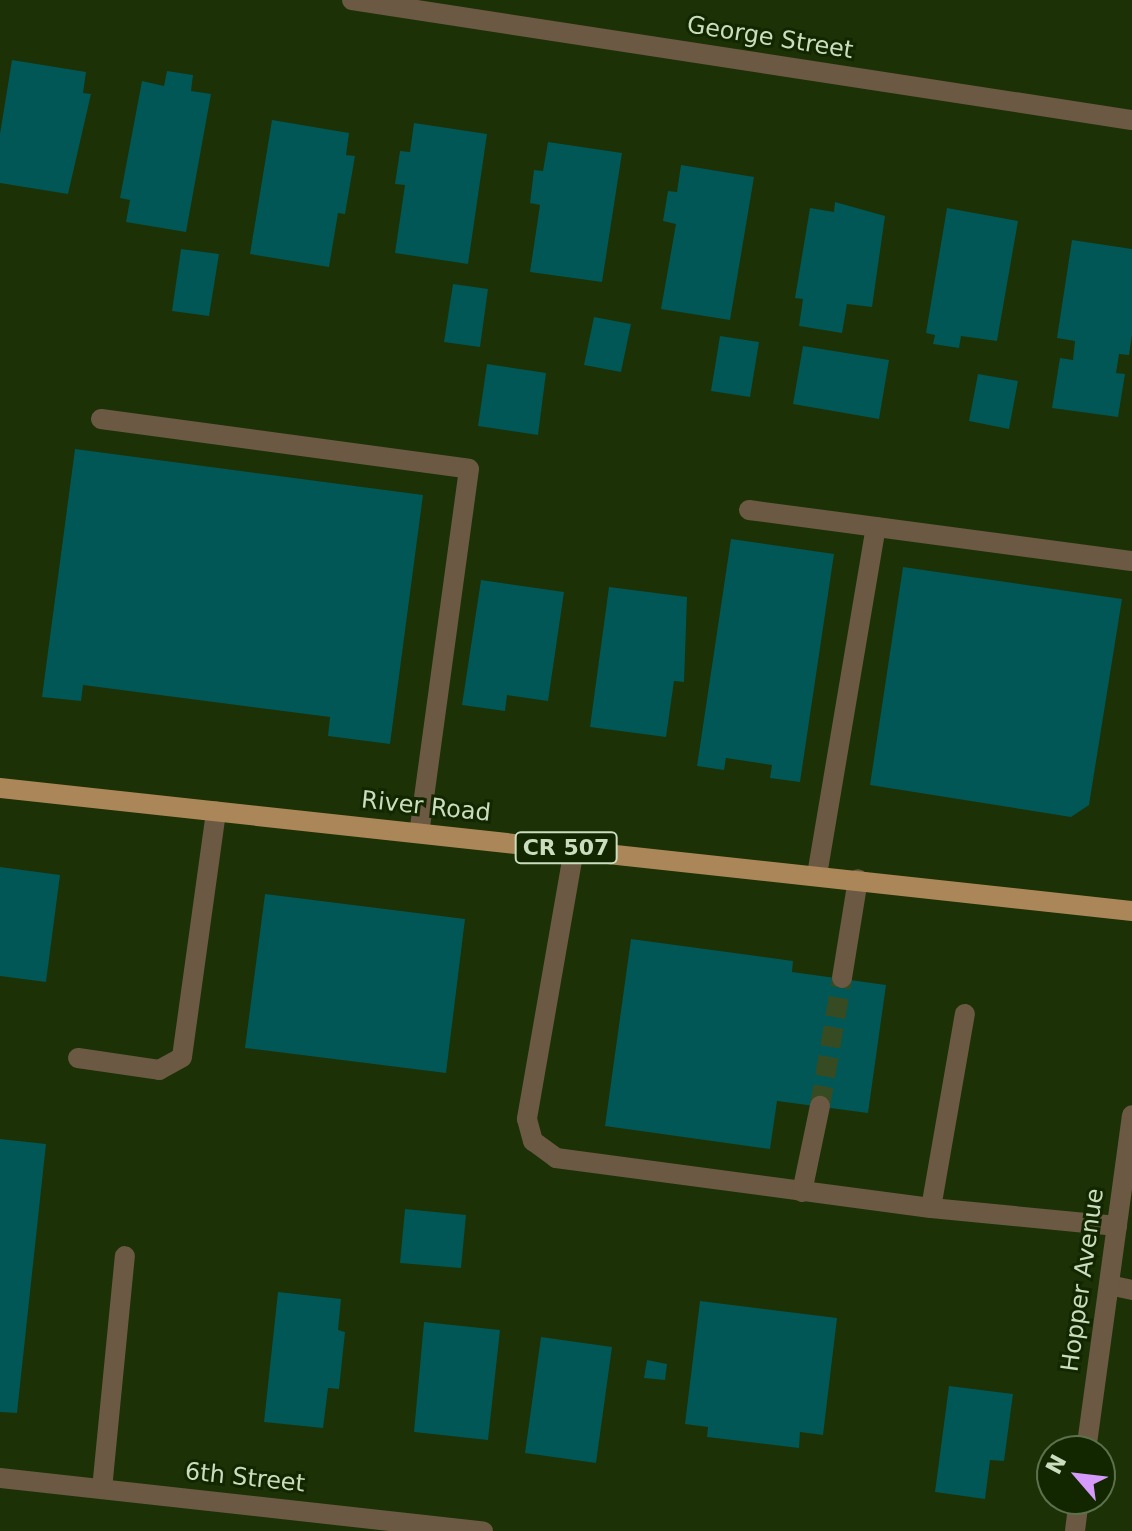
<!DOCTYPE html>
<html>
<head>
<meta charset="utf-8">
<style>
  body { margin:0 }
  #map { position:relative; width:1132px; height:1531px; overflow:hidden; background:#1c3105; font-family:"DejaVu Sans",sans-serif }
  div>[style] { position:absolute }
  .building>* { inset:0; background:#005755 }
  .minor-tunnel>* { height:20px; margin-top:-10px; transform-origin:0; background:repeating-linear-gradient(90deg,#364b21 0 20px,transparent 0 30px) }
  .minor>* { height:20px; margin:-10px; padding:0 10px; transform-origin:10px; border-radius:10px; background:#6b5943 }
  .major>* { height:20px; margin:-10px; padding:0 10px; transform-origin:10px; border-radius:10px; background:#ab8658 }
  span { translate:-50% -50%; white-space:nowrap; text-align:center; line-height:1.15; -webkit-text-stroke:6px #122700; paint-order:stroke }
  .shield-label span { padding:2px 6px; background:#122700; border:2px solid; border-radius:6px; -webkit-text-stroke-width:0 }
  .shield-label { font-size:22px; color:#cbddbf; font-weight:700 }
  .street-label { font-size:24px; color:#cbddbf }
  .north { position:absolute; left:1036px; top:1435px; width:80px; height:80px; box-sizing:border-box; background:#122700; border:2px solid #5c704c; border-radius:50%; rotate:298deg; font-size:22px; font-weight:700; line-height:32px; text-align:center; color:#cbddbf }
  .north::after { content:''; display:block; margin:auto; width:28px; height:36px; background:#d69bfa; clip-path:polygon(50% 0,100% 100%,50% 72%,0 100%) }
</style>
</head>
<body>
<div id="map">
  <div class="building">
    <i style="clip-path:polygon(12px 60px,86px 72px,83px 93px,91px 94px,68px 194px,0 183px,0 134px)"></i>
    <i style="clip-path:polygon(167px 71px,193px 75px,191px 91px,211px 94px,186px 232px,126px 222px,130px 200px,120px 198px,142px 81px,164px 86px)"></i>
    <i style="clip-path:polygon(272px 120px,349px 133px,346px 155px,355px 156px,345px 214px,338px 213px,329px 267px,250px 254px)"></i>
    <i style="clip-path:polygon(414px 123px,487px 134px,468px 264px,395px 253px,405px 185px,395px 184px,400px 151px,410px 152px)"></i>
    <i style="clip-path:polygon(548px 142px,622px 153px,602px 282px,530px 272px,540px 205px,530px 203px,534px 170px,543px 171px)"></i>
    <i style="clip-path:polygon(681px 165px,754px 177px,730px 320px,661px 309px,676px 224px,663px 221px,668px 191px,677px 192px)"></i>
    <i style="clip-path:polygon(835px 202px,885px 216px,872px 307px,847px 304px,842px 333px,799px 326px,803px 299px,795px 298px,810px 208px,834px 212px)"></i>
    <i style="clip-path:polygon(947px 208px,1018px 221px,997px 341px,961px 336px,959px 348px,933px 344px,935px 335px,926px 333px)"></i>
    <i style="clip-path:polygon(1072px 240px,1132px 249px,1132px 335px,1129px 355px,1119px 354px,1116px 373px,1125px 374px,1118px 417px,1052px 408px,1060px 358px,1073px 360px,1075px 341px,1057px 338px)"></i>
    <i style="clip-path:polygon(181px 249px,219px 254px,209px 316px,172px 311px)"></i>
    <i style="clip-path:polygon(453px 284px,488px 289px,480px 347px,444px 342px)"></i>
    <i style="clip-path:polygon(594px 317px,631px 324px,621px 372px,584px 365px)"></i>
    <i style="clip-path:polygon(720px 336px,759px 342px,750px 397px,711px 391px)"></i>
    <i style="clip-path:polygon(803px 346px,889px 360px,879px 419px,793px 404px)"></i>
    <i style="clip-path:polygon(487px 364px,546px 373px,538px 435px,478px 426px)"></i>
    <i style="clip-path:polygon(978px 374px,1018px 381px,1009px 429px,969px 421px)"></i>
    <i style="clip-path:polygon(75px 449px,423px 495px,390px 744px,328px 736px,330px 717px,83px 685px,81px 701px,42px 697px)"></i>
    <i style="clip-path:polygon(731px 539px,834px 554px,800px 782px,770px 778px,772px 765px,726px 758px,724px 770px,697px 766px)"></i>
    <i style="clip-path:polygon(903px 567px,1122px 599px,1089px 805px,1071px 817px,870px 785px)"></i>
    <i style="clip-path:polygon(481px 580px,564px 592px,548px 701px,507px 695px,505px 711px,462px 705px)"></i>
    <i style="clip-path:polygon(609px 587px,687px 597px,684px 682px,674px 681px,666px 737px,590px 727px)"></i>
    <i style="clip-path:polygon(0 867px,60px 875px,46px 982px,0 976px)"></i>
    <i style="clip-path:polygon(265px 894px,465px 919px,446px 1073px,245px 1048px)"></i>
    <i style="clip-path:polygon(631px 939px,793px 961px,792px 972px,886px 985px,868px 1113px,777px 1101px,770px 1149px,605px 1126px)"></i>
    <i style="clip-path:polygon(0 1139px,46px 1144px,17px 1413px,0 1412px)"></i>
    <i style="clip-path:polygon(405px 1209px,466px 1215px,461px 1268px,400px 1263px)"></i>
    <i style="clip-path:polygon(278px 1292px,341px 1299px,338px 1330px,345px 1332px,339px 1389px,328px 1388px,323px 1428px,264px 1422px)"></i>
    <i style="clip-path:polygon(700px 1301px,837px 1318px,823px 1435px,800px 1432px,799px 1448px,707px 1437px,708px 1427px,685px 1424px)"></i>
    <i style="clip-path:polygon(424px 1322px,500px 1330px,488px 1440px,414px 1432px)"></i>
    <i style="clip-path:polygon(541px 1337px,612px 1347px,596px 1463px,525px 1453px)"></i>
    <i style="clip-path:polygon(647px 1360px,667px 1364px,665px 1380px,644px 1378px)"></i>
    <i style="clip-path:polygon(949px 1386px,1013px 1394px,1004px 1461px,990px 1460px,985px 1499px,935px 1492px)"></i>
  </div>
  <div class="minor-tunnel">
    <i style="left:820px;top:1106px;width:130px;rotate:-80.2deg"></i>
  </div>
  <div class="minor">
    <i style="left:352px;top:0;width:789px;rotate:8.75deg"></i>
    <i style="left:101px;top:419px;width:371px;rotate:7.7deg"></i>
    <i style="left:469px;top:469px;width:366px;rotate:97.8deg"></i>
    <i style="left:749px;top:510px;width:386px;rotate:7.6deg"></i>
    <i style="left:574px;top:849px;width:274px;rotate:99.9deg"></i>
    <i style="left:527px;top:1119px;width:23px;rotate:75deg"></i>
    <i style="left:533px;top:1141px;width:29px;rotate:36deg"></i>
    <i style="left:556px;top:1158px;width:378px;rotate:7.6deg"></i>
    <i style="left:931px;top:1208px;width:187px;rotate:5.5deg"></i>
    <i style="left:817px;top:875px;width:353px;rotate:-80.4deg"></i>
    <i style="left:842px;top:978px;width:100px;rotate:-80.8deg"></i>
    <i style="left:78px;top:1058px;width:82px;rotate:8.4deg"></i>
    <i style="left:159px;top:1070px;width:26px;rotate:-29deg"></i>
    <i style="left:182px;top:1057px;width:248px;rotate:-82.1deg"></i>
    <i style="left:802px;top:1192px;width:88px;rotate:-78.2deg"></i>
    <i style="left:931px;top:1208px;width:197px;rotate:-80.1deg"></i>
    <i style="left:1109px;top:1285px;width:24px;rotate:12deg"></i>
    <i style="left:1086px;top:1451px;width:339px;rotate:-82.2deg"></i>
    <i style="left:0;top:1478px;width:486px;rotate:6.3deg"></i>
    <i style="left:102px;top:1489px;width:234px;rotate:-84.4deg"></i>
    <i style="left:1075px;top:1531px;width:32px;rotate:-83deg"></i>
  </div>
  <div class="major">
    <i style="left:0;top:788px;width:1139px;rotate:6.2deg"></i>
  </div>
  <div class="shield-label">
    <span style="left:566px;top:848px">CR 507</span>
  </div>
  <div class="street-label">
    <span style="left:770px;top:38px;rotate:9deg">George Street</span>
    <span style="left:426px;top:807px;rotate:6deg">River Road</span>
    <span style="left:1083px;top:1280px;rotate:-82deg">Hopper Avenue</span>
    <span style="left:245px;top:1478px;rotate:6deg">6th Street</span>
  </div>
  <div class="north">N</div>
</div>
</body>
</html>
